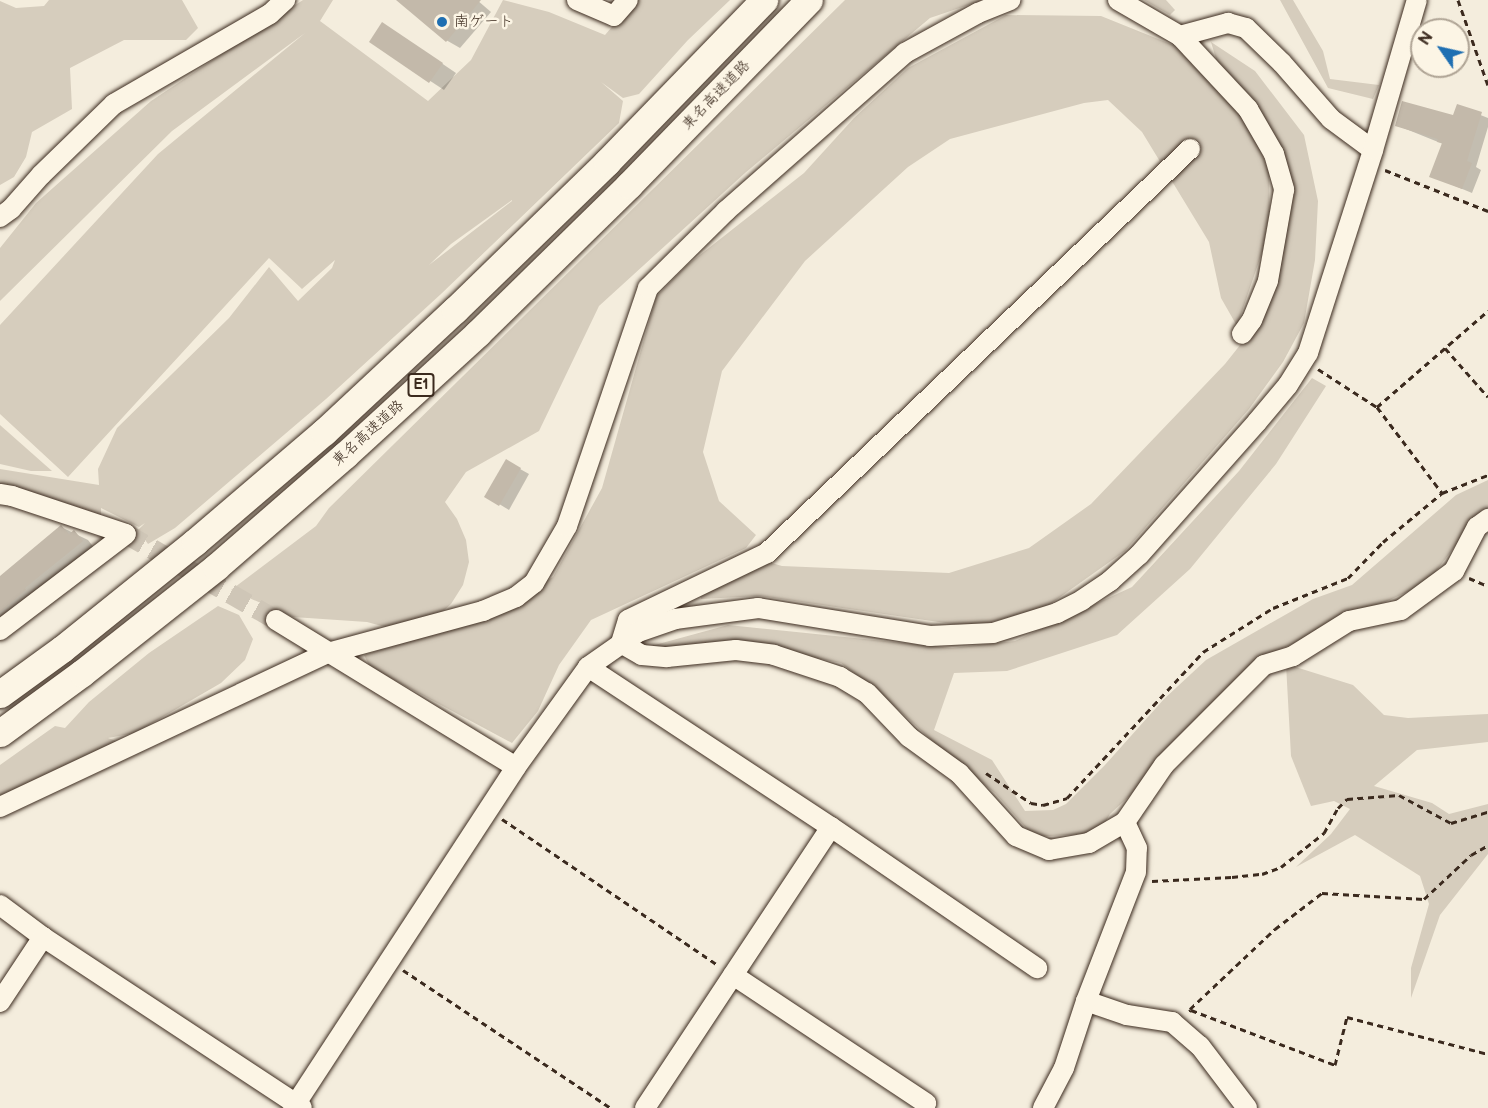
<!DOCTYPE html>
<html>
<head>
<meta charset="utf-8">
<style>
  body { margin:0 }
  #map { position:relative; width:1488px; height:1108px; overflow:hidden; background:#f4eddd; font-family:"Balsamiq Sans","Klee One",sans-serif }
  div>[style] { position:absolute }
  .green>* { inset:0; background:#d6cdbd }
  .shadow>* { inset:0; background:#0003 }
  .building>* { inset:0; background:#c3b9aa }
  .minor-tunnel>* { height:20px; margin-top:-10px; transform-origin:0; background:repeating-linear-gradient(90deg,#cfc6b7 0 20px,transparent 0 30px) }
  .path>* { height:3px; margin-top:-1.5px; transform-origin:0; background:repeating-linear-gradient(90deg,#3b2a1e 0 6px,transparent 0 10.5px) }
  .roads { filter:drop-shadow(0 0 2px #3b2a1e) drop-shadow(0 0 2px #3b2a1e) }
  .minor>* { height:20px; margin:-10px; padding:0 10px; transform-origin:10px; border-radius:10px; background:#fcf5e5 }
  .highway>* { height:27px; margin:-13.5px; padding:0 13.5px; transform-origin:13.5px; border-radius:13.5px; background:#fcf5e5 }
  .dots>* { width:16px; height:16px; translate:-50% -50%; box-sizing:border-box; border:3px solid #fcf5e5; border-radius:50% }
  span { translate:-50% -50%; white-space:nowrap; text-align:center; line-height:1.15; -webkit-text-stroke:5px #fcf5e5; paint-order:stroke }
  .shield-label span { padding:2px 4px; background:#fcf5e5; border:2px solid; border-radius:4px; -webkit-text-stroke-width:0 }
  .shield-label { font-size:14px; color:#3b2a1e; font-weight:700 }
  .poi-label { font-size:15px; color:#3b2a1e }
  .left { translate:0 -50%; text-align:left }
  .street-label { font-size:15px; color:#3b2a1e }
  .north { position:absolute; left:1410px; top:18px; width:60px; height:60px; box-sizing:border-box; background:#fcf5e5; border:2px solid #afa495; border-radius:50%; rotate:304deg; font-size:16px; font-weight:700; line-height:24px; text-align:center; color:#3b2a1e }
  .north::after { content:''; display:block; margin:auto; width:21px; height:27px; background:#1f6fb2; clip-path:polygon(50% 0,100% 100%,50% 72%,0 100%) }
</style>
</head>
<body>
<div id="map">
  <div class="green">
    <i style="clip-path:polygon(49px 0,182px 0,198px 28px,186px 40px,124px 40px,70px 68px,72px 109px,32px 132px,26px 157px,14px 177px,0 185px,0 1px,16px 8px,44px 6px)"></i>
    <i style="clip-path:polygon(evenodd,303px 0,333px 0,320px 21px,428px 101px,471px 60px,503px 0,549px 12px,605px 35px,635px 0,730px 0,688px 40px,639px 94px,623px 98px,601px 82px,623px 101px,619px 123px,441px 294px,326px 399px,175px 528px,148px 544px,138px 530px,145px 523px,139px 527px,101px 508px,101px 521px,0 494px,0 469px,99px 485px,98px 469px,117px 428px,229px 318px,269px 267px,298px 301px,332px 268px,335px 260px,302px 289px,269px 258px,68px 477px,0 414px,0 325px,158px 154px,305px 33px,172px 131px,0 301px,0 248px,36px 203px,151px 101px,303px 0,512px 200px,512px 201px,429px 265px,451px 244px,512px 200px)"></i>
    <i style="clip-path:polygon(845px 0,983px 0,930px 18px,745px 173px,599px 306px,539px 431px,466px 472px,445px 502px,457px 519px,466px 540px,469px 562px,463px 585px,451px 604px,434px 619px,389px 628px,367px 622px,293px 617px,231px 590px,316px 526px,329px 508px)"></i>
    <i style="clip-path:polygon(1144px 0,1166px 0,1175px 10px,1170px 15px)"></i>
    <i style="clip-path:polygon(1280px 0,1293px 0,1323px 51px,1330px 79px,1379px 85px,1373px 99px,1328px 88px)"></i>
    <i style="clip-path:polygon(1006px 15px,1101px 16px,1178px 47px,1248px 118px,1269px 172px,1270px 229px,1237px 326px,1221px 298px,1209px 242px,1142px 132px,1108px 100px,1084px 103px,950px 139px,908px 167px,805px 261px,722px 371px,703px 452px,719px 501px,756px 535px,746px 548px,591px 620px,559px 665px,538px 711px,512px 743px,370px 667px,364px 655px,486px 617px,553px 577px,602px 488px,656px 297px,686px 266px,804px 173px,854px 118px,908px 68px)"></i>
    <i style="clip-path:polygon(1211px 42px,1255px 71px,1304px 135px,1318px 201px,1315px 260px,1304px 323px,1283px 362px,1249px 409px,1125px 551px,1046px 607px,973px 627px,760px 596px,701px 599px,699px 585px,758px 559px,782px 566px,949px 573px,1029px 548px,1091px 504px,1225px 364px,1256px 325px,1277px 269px,1274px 135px,1253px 99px,1217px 62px)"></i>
    <i style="clip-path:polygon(1312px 378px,1326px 386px,1276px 464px,1190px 569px,1117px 635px,1007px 671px,954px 673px,934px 730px,992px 760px,1025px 811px,1053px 810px,1066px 804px,1105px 765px,1164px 699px,1206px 660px,1313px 599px,1352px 585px,1456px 495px,1488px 480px,1488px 508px,1478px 516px,1427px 583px,1257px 660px,1165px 750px,1136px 790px,1110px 814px,1099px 833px,1034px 837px,995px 793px,955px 762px,885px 697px,841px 663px,745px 644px,670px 649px,651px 646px,728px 625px,952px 648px,1015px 641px,1132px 587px,1239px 471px)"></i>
    <i style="clip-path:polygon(0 425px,52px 471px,31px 471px,0 464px)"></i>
    <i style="clip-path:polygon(218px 606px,239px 615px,253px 639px,245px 660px,221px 683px,135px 733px,108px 738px,122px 743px,0 802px,0 765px,55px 726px,65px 728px,89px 702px,149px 653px)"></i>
    <i style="clip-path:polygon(1286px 664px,1353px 685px,1384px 715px,1408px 718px,1488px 714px,1488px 742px,1417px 750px,1374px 786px,1432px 803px,1449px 814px,1488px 804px,1488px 854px,1440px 915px,1411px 998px,1411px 968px,1429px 904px,1420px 876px,1355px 835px,1296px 867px,1331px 834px,1350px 809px,1334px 801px,1311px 806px,1291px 756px)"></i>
  </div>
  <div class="shadow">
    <i style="clip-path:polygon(398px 0,477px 0,491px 12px,460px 48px,446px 40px)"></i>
    <i style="clip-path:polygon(397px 33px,456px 73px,444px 90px,371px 42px)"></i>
    <i style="clip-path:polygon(1458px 106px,1488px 118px,1488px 127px,1476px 167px,1481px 170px,1472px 193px,1431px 176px,1443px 144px,1396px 125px,1454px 117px)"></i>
    <i style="clip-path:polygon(506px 461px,529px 474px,509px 510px,486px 496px)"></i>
    <i style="clip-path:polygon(61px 527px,88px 540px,96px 550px,0 632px,0 578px)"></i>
  </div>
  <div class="building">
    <i style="clip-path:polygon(396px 0,481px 0,446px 42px)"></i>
    <i style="clip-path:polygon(382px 22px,443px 63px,429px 83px,369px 42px)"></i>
    <i style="clip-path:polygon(1402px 101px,1453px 115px,1457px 104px,1482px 112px,1467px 161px,1472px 163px,1462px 189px,1429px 177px,1442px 143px,1437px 142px,1438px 139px,1395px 126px)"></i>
    <i style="clip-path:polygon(506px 459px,521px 468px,499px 506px,484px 497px)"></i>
    <i style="clip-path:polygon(61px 525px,69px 534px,74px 530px,83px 541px,25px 588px,26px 590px,0 612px,0 576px)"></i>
  </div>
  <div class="minor-tunnel">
    <i style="left:126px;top:534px;width:173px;rotate:29.8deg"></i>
  </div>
  <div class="path">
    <i style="left:1458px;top:0;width:90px;rotate:70.6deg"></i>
    <i style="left:1385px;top:170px;width:111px;rotate:21.7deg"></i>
    <i style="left:1445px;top:348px;width:65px;rotate:48.7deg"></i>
    <i style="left:1318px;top:369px;width:70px;rotate:32.8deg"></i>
    <i style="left:1377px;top:407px;width:108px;rotate:52.9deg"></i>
    <i style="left:1377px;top:407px;width:147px;rotate:-40.9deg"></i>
    <i style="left:1469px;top:578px;width:21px;rotate:23deg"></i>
    <i style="left:986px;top:773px;width:54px;rotate:33.7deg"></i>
    <i style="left:1031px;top:803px;width:12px;rotate:9deg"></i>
    <i style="left:1043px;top:805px;width:25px;rotate:-16deg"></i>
    <i style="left:1067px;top:798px;width:200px;rotate:-47deg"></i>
    <i style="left:1203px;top:652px;width:83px;rotate:-32.2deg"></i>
    <i style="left:1273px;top:608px;width:81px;rotate:-21.8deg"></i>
    <i style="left:1348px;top:578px;width:50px;rotate:-45.8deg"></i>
    <i style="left:1383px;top:542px;width:77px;rotate:-39.7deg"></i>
    <i style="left:1442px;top:493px;width:49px;rotate:-21.4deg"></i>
    <i style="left:502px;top:819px;width:261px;rotate:34.1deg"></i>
    <i style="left:1152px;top:881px;width:80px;rotate:-2.9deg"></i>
    <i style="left:1232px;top:877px;width:30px;rotate:-6deg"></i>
    <i style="left:1262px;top:874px;width:20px;rotate:-20deg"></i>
    <i style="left:1281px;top:867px;width:55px;rotate:-38.3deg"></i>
    <i style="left:1324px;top:833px;width:29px;rotate:-61deg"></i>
    <i style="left:1338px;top:808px;width:13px;rotate:-45deg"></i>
    <i style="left:1347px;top:799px;width:52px;rotate:-4.4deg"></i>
    <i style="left:1399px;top:795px;width:59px;rotate:28.3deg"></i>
    <i style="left:1451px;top:823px;width:39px;rotate:-17deg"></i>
    <i style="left:403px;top:970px;width:250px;rotate:33.6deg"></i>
    <i style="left:1190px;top:1009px;width:117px;rotate:-43.3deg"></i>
    <i style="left:1275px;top:929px;width:59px;rotate:-37.5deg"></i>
    <i style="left:1322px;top:893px;width:102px;rotate:3.4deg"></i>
    <i style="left:1424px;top:899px;width:64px;rotate:-43.1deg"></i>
    <i style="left:1471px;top:855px;width:20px;rotate:-30deg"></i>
    <i style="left:1189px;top:1011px;width:2px;rotate:-27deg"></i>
    <i style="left:1191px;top:1010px;width:154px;rotate:20.9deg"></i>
    <i style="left:1335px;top:1065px;width:49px;rotate:-76deg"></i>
    <i style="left:1347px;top:1017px;width:146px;rotate:14.7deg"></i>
  </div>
  <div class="roads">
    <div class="minor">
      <i style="left:577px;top:0;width:40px;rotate:23.4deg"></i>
      <i style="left:614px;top:16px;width:21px;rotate:-49deg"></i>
      <i style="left:1118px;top:0;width:72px;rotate:30.1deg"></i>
      <i style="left:1180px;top:36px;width:50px;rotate:-15.2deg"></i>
      <i style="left:1228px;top:23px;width:19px;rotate:16deg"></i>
      <i style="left:1246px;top:28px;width:50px;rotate:44.2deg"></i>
      <i style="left:1282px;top:63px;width:74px;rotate:48.8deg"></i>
      <i style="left:1331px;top:119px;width:52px;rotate:36.4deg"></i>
      <i style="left:1180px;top:36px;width:100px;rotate:47deg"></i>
      <i style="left:1248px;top:109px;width:52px;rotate:60deg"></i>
      <i style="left:1274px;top:154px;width:37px;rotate:74deg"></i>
      <i style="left:1284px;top:190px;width:92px;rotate:100deg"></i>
      <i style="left:1268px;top:281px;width:42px;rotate:112.3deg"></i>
      <i style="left:1252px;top:320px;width:17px;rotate:126deg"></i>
      <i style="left:1190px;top:149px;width:585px;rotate:136.32deg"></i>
      <i style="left:767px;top:553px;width:154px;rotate:154.3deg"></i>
      <i style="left:628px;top:620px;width:24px;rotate:107deg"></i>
      <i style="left:621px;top:643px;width:24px;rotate:30deg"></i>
      <i style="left:642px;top:655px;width:25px;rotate:5deg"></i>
      <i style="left:667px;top:657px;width:69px;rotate:-5.8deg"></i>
      <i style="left:736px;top:650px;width:38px;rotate:7deg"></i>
      <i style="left:774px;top:655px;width:70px;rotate:18.4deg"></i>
      <i style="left:840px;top:677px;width:31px;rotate:31deg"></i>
      <i style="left:867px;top:693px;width:61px;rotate:46.3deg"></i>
      <i style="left:909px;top:737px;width:62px;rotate:35.8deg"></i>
      <i style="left:959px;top:773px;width:85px;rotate:47.9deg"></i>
      <i style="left:1016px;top:836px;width:36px;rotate:23deg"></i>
      <i style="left:1049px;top:850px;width:41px;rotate:-9.9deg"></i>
      <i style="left:1089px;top:843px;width:42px;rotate:-30.3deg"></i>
      <i style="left:1125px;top:822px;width:69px;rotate:-55.6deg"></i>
      <i style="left:1164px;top:765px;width:141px;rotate:-45deg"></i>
      <i style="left:1264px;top:665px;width:30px;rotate:-17deg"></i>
      <i style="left:1293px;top:656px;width:66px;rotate:-32deg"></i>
      <i style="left:1349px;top:621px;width:53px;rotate:-11.9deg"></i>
      <i style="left:1401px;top:610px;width:66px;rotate:-36.3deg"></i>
      <i style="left:1454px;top:571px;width:50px;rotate:-62.4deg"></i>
      <i style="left:1477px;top:527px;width:14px;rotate:-36deg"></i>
      <i style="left:0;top:217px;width:14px;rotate:-36deg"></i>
      <i style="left:11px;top:209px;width:45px;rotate:-48.6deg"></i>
      <i style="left:41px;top:175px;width:102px;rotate:-44.2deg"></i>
      <i style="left:114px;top:104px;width:180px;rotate:-30deg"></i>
      <i style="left:270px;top:14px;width:21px;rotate:-43deg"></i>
      <i style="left:0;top:494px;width:12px;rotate:9deg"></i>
      <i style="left:12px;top:496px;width:120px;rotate:18.4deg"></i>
      <i style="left:276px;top:620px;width:281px;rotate:31.5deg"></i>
      <i style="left:0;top:630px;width:158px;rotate:-37.3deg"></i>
      <i style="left:588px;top:667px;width:291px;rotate:33.4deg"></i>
      <i style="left:831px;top:827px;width:250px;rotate:34.4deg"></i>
      <i style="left:0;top:807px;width:362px;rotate:-25.2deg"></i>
      <i style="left:328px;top:653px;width:161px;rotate:-15.2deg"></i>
      <i style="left:483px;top:611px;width:36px;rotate:-23deg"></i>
      <i style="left:516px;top:597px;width:23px;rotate:-38deg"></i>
      <i style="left:534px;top:583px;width:66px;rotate:-59.9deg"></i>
      <i style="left:567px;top:526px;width:251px;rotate:-71.2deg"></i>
      <i style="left:648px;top:288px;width:110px;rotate:-44.6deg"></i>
      <i style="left:726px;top:211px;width:239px;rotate:-41.4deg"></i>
      <i style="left:905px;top:53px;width:83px;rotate:-28.7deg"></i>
      <i style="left:978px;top:13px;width:35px;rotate:-22deg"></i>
      <i style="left:0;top:905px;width:54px;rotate:36.7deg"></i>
      <i style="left:43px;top:937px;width:310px;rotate:33.4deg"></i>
      <i style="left:733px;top:975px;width:232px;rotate:33.6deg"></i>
      <i style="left:1086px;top:1001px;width:43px;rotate:18.9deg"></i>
      <i style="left:1127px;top:1015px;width:46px;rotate:8.8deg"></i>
      <i style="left:1172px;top:1022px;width:37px;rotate:41deg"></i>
      <i style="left:1200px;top:1046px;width:78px;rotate:52.8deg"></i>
      <i style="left:0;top:1002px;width:78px;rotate:-56.5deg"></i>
      <i style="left:293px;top:1108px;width:407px;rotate:-56.8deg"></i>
      <i style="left:516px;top:767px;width:123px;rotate:-54.2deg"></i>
      <i style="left:588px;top:667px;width:61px;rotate:-35deg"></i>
      <i style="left:638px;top:632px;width:39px;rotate:-19deg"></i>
      <i style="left:675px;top:619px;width:84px;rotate:-7.5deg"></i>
      <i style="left:758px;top:608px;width:174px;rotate:9.2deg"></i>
      <i style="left:930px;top:636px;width:63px;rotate:-2.7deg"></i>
      <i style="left:993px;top:633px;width:67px;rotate:-17.4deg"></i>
      <i style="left:1057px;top:613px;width:28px;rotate:-27deg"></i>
      <i style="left:1082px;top:600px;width:34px;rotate:-34deg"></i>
      <i style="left:1110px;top:581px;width:39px;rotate:-42deg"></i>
      <i style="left:1139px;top:555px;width:178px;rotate:-48.4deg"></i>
      <i style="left:1257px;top:422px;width:48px;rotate:-50deg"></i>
      <i style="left:1288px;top:385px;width:38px;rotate:-58deg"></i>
      <i style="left:1308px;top:353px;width:213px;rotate:-72.2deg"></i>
      <i style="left:1373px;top:150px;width:156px;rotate:-73.7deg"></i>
      <i style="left:645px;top:1108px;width:337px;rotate:-56.5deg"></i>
      <i style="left:1043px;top:1108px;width:45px;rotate:-62.3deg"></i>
      <i style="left:1064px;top:1068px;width:71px;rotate:-71.8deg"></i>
      <i style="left:1086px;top:1001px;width:138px;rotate:-68.8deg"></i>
      <i style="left:1136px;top:872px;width:24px;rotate:-88deg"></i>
      <i style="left:1137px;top:848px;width:29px;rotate:-115deg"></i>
    </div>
    <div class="highway">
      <i style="left:0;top:694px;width:77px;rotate:-36deg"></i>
      <i style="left:62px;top:649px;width:171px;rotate:-38.8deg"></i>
      <i style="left:195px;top:542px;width:170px;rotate:-40.5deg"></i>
      <i style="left:324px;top:432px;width:179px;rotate:-43deg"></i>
      <i style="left:455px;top:310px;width:212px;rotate:-44.2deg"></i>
      <i style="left:607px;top:162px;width:226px;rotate:-45.9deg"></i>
      <i style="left:0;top:733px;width:102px;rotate:-36.2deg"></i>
      <i style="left:82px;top:673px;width:171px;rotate:-38.3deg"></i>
      <i style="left:216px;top:567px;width:171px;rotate:-41deg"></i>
      <i style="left:345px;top:455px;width:180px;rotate:-42.5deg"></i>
      <i style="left:478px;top:333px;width:211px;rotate:-44.4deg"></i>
      <i style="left:629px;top:185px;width:258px;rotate:-45.8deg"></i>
    </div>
  </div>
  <div class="dots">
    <i style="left:442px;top:22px;background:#1f6fb2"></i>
  </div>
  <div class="shield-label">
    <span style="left:421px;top:385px">E1</span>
  </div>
  <div class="poi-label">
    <span class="left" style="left:454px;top:22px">南ゲート</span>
  </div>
  <div class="street-label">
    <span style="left:716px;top:95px;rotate:-46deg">東名高速道路</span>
    <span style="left:368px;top:433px;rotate:-42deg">東名高速道路</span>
  </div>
  <div class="north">N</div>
</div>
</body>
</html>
